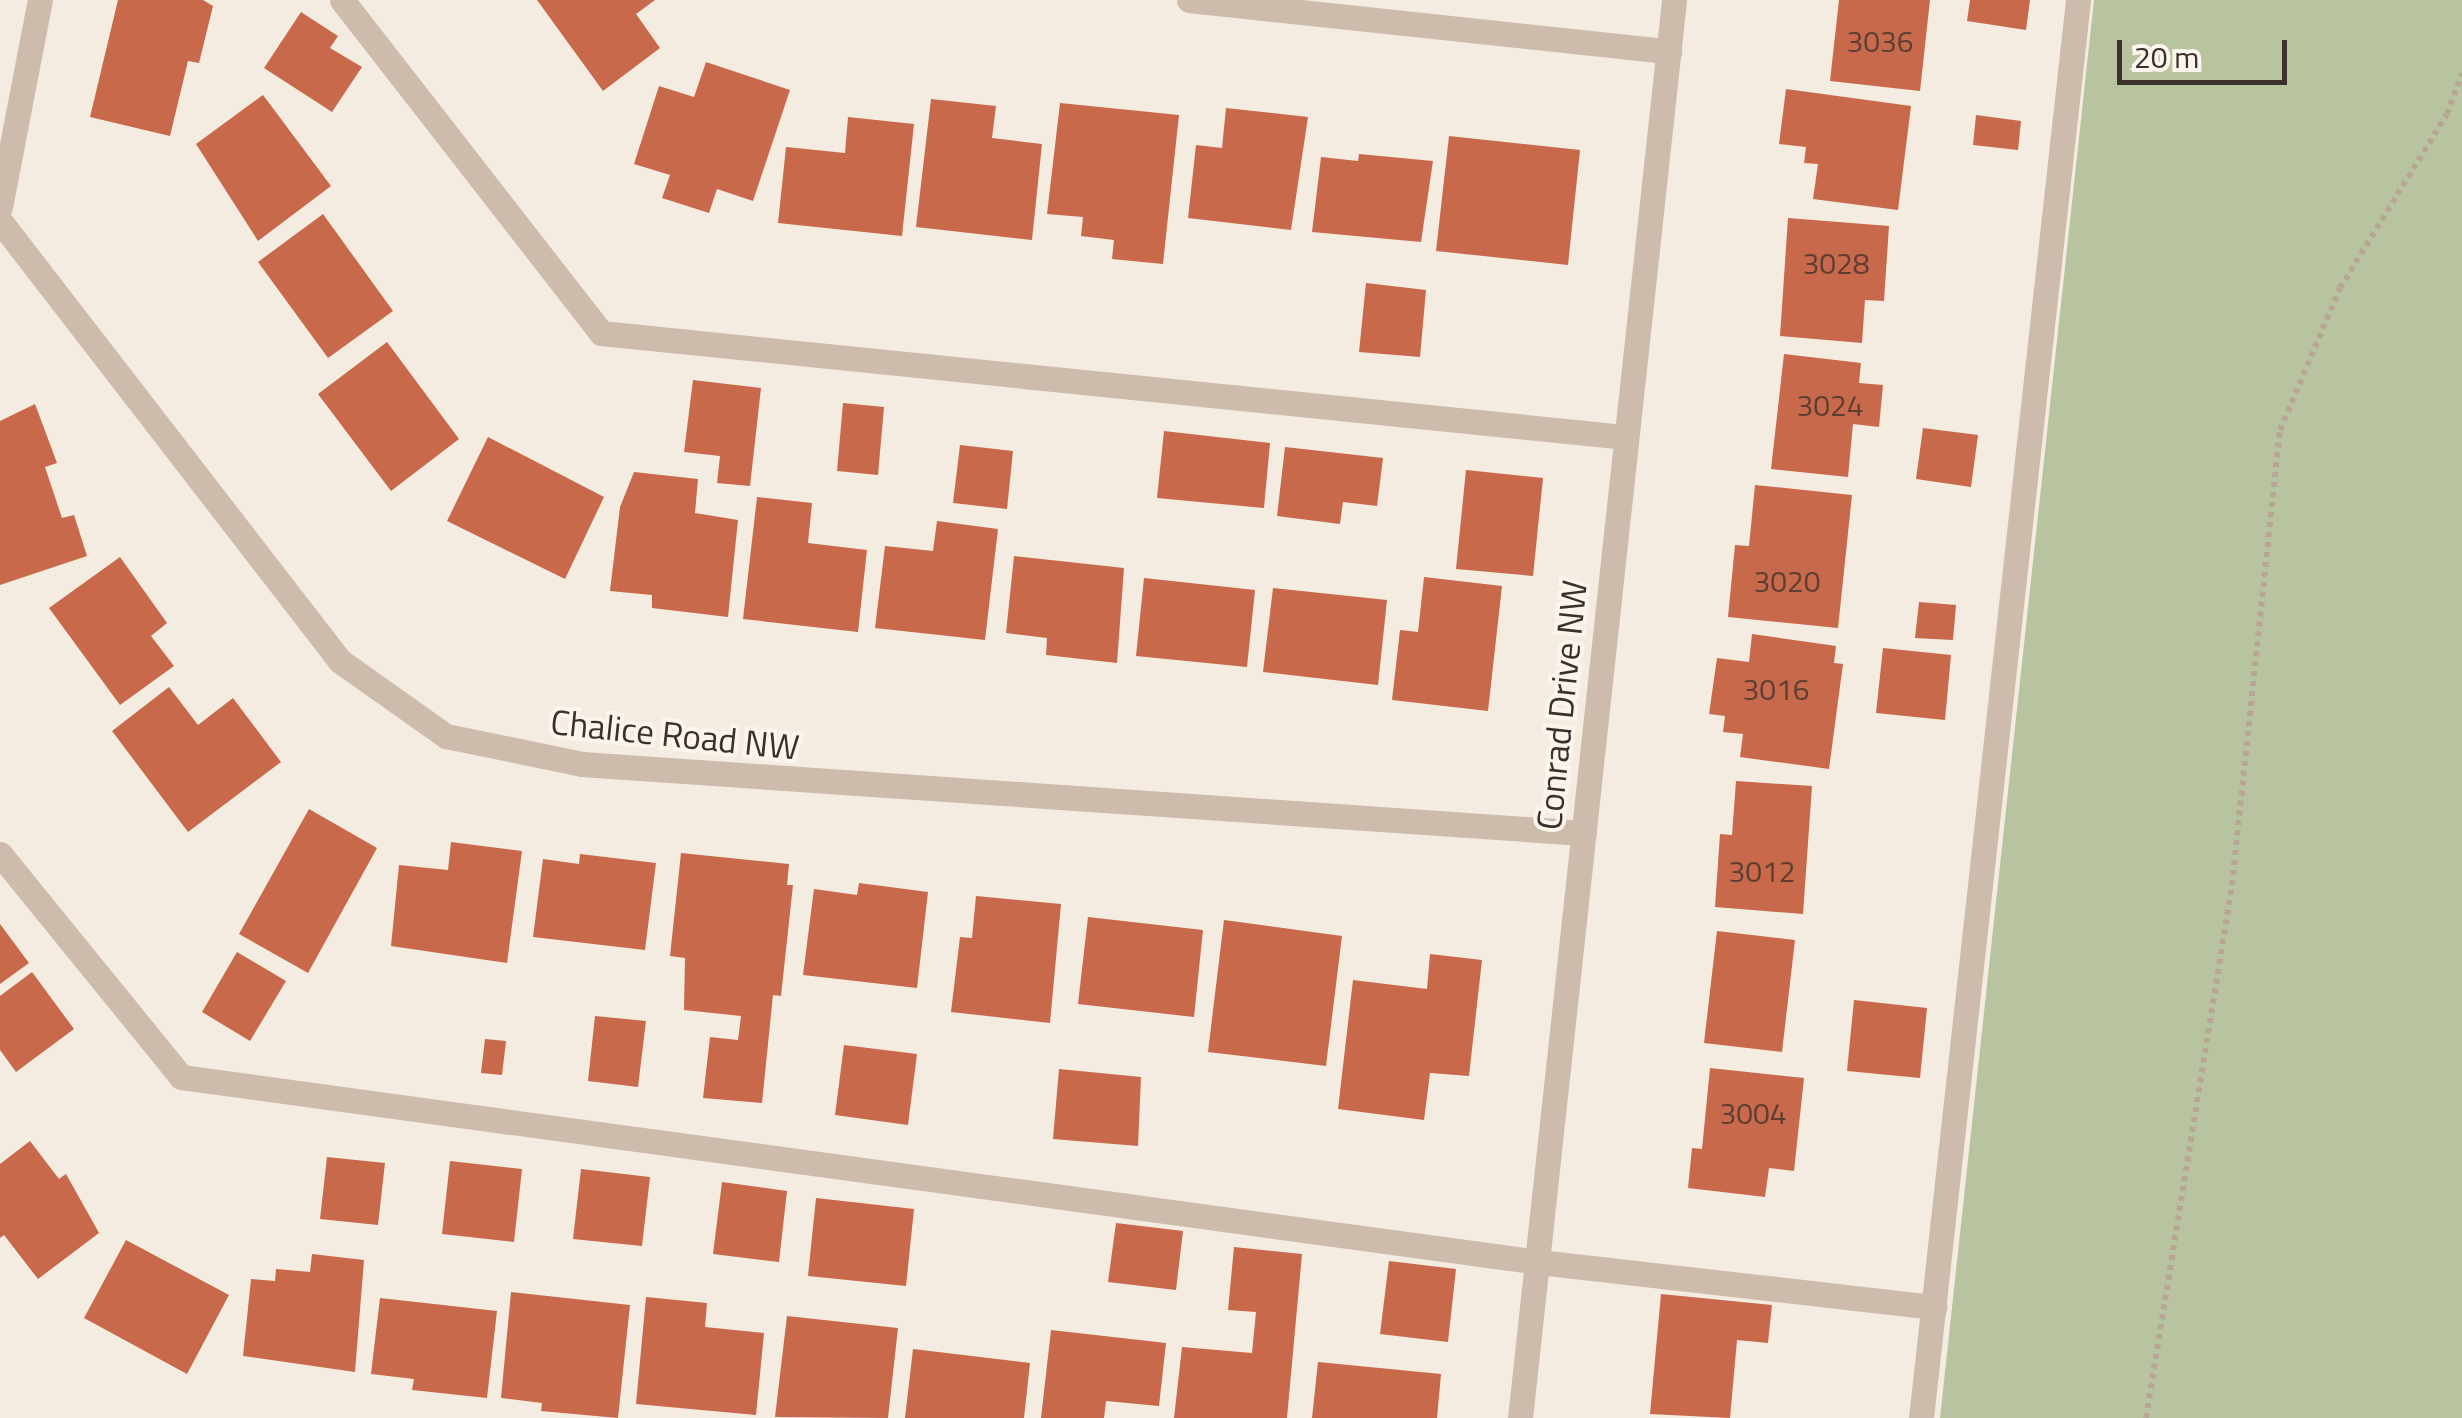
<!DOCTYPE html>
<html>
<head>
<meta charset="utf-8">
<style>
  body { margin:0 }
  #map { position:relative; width:2462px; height:1418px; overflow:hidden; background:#f4ebe1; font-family:"Titillium Web",sans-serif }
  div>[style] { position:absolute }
  .green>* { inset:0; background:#b8c4a0 }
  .building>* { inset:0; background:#c8694b }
  .path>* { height:6px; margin-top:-3px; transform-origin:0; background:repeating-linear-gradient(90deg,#b9a596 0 5px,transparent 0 10px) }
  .minor>* { height:25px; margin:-12.5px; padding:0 12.5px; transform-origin:12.5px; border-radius:12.5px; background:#cdbbac }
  span { translate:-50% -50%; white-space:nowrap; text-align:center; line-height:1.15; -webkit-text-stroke:8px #fbf5ee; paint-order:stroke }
  .number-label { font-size:30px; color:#5e3e33 }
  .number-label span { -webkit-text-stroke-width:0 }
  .street-label { font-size:35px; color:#3b302b }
  .scale { position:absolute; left:2117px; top:40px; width:170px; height:45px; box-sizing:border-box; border:5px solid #3b302b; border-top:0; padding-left:12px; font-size:30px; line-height:35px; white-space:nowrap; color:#3b302b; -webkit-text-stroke:8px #fbf5ee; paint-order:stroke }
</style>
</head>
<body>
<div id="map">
  <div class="green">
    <i style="clip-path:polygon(2094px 0,2462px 0,2462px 1418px,1940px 1418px)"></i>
  </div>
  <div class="building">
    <i style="clip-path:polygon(118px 0,203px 0,213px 6px,199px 63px,188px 61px,170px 136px,90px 117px)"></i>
    <i style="clip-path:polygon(537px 0,655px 0,636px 14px,660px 48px,603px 91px)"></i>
    <i style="clip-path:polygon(1839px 0,1930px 0,1920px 91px,1830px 81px)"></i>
    <i style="clip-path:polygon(1970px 0,2030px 0,2026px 30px,1967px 21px)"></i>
    <i style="clip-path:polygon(301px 12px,338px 36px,330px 48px,362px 67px,332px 112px,264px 68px)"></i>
    <i style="clip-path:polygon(706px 62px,790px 90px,753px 201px,717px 189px,709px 213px,662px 198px,670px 175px,634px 164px,659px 86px,694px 97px)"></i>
    <i style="clip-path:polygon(1786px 89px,1911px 106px,1898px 210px,1813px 199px,1818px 164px,1804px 163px,1806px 147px,1779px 144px)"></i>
    <i style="clip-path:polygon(263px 95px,331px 186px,258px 241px,196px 144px)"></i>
    <i style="clip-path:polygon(931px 99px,996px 106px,992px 138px,1042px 144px,1032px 240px,916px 227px)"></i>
    <i style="clip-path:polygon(1060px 103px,1179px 115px,1163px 264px,1112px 259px,1114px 240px,1081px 236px,1083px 217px,1047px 214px)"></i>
    <i style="clip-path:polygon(1226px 108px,1308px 117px,1291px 230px,1188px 218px,1196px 145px,1222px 148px)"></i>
    <i style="clip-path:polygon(1976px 115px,2021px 121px,2018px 150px,1973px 145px)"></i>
    <i style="clip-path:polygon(848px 117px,914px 124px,902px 236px,778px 223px,786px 147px,845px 153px)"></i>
    <i style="clip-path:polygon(1449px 136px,1580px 150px,1568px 265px,1436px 251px)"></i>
    <i style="clip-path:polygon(1359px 154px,1433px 161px,1421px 242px,1312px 232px,1321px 157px,1358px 161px)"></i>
    <i style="clip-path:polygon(323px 214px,393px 311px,328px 358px,258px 262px)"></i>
    <i style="clip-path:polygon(1788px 218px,1889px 226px,1884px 301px,1865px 300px,1862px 343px,1780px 336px)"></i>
    <i style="clip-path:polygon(1366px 283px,1426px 290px,1420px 357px,1359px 352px)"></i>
    <i style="clip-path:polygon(387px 342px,459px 439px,391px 491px,318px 394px)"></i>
    <i style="clip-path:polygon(1784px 354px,1861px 363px,1859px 383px,1883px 385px,1879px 427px,1853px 424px,1848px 477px,1771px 469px)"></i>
    <i style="clip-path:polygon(693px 380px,761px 388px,750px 486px,717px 483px,720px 456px,684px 452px)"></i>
    <i style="clip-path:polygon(843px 403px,884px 407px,878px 475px,837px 471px)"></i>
    <i style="clip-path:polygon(35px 404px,57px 463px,45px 467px,62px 518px,74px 515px,87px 556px,0 585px,0 421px)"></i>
    <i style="clip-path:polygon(1923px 428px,1978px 435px,1971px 487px,1916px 479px)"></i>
    <i style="clip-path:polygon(1164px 431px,1270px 443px,1264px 508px,1157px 498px)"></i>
    <i style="clip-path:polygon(488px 437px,604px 497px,565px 579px,447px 521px)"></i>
    <i style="clip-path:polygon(960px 445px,1013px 451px,1007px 509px,953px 503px)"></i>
    <i style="clip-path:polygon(1285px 447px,1383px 458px,1377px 506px,1343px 502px,1340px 524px,1277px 516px)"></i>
    <i style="clip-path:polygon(1466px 470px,1543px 478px,1533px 576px,1456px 569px)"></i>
    <i style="clip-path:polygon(634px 472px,698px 479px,695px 513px,738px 520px,728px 617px,652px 608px,652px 595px,610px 591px,620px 507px)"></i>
    <i style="clip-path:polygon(1755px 485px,1852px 495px,1838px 628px,1728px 617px,1735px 545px,1749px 546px)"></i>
    <i style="clip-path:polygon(757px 497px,812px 503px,808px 543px,867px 550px,858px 632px,743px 619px)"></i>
    <i style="clip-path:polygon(937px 521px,998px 529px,985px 640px,875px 628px,885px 546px,933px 551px)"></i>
    <i style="clip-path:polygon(1014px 556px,1124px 568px,1117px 663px,1046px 655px,1047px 638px,1006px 633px)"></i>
    <i style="clip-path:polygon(120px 557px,167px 623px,151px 636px,174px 666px,120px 705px,49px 608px)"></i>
    <i style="clip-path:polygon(1424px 577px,1502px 586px,1488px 711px,1392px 700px,1400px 630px,1418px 632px)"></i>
    <i style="clip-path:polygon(1144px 578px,1255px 590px,1247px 667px,1136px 656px)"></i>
    <i style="clip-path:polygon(1273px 588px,1387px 600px,1378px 685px,1263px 672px)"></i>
    <i style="clip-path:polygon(1919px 602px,1956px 605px,1953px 640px,1915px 638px)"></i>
    <i style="clip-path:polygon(1752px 634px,1836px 646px,1834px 663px,1843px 664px,1829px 769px,1740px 757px,1743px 734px,1723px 732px,1725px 716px,1709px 714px,1717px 658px,1749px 662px)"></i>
    <i style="clip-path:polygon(1883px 648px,1951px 655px,1945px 720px,1876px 713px)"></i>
    <i style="clip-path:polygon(169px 687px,198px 725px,233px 698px,281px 762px,188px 832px,112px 731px)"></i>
    <i style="clip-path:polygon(1736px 781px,1812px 786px,1803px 914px,1715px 907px,1720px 834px,1732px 835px)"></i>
    <i style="clip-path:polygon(309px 809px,377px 848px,308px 973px,239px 934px)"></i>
    <i style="clip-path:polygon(451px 842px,522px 851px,507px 963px,391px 946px,399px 865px,448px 870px)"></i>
    <i style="clip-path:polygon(681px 853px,789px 864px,787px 885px,793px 885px,781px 996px,773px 995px,762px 1103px,703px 1098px,710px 1037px,738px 1040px,741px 1016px,684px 1010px,685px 958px,670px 956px)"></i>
    <i style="clip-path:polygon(580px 854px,656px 863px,645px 950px,533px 937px,543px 859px,579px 864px)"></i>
    <i style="clip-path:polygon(859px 883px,928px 892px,917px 988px,803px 975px,814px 889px,857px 895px)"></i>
    <i style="clip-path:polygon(976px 896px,1061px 904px,1050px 1023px,951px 1012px,960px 937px,972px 938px)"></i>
    <i style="clip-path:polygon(1088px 917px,1203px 930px,1194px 1017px,1078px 1004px)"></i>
    <i style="clip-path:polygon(1224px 920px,1342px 936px,1326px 1066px,1208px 1052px)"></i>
    <i style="clip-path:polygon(0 924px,29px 963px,0 984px)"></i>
    <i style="clip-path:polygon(1717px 931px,1795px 940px,1782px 1052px,1704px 1043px)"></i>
    <i style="clip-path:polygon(237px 952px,286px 981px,250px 1041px,202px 1012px)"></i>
    <i style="clip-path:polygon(1430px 954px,1482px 960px,1469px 1076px,1430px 1073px,1424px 1120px,1338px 1109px,1353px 980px,1427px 989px)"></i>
    <i style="clip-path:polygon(32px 972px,74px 1029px,16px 1072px,0 1050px,0 996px)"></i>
    <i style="clip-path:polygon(1854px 1000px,1927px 1008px,1920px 1078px,1847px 1071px)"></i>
    <i style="clip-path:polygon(595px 1016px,646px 1021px,638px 1087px,588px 1081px)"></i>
    <i style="clip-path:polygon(485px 1039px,506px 1041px,502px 1075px,481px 1073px)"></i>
    <i style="clip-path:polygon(844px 1045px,917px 1054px,908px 1125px,835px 1115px)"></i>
    <i style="clip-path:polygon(1710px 1068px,1804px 1078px,1794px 1171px,1769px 1168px,1765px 1197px,1688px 1188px,1692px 1148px,1702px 1149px)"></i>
    <i style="clip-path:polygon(1059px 1069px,1141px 1077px,1138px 1146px,1053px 1139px)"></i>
    <i style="clip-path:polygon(30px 1141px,59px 1179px,66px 1174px,99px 1233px,38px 1279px,4px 1235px,0 1238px,0 1164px)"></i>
    <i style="clip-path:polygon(327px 1157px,385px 1163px,378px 1225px,320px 1219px)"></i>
    <i style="clip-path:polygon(450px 1161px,522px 1169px,514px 1242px,442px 1234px)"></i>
    <i style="clip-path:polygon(581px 1169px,650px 1177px,642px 1246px,573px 1239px)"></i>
    <i style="clip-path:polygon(722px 1182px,787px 1191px,779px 1262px,713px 1254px)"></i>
    <i style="clip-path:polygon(816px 1198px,914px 1209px,906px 1286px,808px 1276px)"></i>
    <i style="clip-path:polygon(1116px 1223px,1183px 1231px,1176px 1290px,1108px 1282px)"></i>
    <i style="clip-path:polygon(126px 1240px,229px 1295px,187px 1374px,84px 1318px)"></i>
    <i style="clip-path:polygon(1234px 1247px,1302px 1254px,1287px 1418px,1174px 1418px,1182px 1347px,1252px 1353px,1256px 1312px,1228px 1310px)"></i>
    <i style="clip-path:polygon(312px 1254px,364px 1260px,355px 1372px,243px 1356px,251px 1279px,275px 1281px,276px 1269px,310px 1272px)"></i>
    <i style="clip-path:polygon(1389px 1261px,1456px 1269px,1448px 1342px,1380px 1334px)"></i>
    <i style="clip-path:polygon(511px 1292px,630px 1305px,618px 1418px,541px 1411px,542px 1403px,501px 1398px)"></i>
    <i style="clip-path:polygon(1661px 1294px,1772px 1305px,1768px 1343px,1737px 1340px,1730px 1418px,1650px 1414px)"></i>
    <i style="clip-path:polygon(646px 1297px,707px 1303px,705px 1327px,764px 1333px,756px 1415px,636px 1404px)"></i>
    <i style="clip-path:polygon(380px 1298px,497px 1311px,487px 1398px,412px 1390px,414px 1379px,371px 1374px)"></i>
    <i style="clip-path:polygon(787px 1316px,898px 1328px,888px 1418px,775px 1417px)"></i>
    <i style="clip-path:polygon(1051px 1330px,1166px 1343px,1159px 1406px,1106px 1401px,1104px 1418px,1041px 1418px)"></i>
    <i style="clip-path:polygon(913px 1349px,1030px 1363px,1024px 1418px,905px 1418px)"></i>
    <i style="clip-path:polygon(1318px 1362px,1441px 1374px,1437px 1418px,1312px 1418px)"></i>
  </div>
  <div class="path">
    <i style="left:2146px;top:1418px;width:540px;rotate:-80.83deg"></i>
    <i style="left:2232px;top:885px;width:458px;rotate:-84deg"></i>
    <i style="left:2280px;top:430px;width:154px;rotate:-67.1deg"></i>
    <i style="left:2340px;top:288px;width:204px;rotate:-58.4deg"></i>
    <i style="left:2447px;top:114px;width:43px;rotate:-69.4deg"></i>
  </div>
  <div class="minor">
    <i style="left:342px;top:0;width:422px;rotate:52.1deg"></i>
    <i style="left:601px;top:333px;width:1028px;rotate:5.8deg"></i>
    <i style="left:1189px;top:0;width:483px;rotate:6.1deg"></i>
    <i style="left:0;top:207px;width:211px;rotate:-79.1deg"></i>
    <i style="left:0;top:221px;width:556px;rotate:52.31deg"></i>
    <i style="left:340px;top:661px;width:130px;rotate:35.3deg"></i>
    <i style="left:446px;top:736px;width:139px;rotate:11.6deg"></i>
    <i style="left:582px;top:764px;width:1004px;rotate:3.94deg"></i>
    <i style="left:0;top:854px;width:287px;rotate:50.9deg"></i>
    <i style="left:181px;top:1077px;width:1371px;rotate:7.76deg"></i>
    <i style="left:1539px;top:1262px;width:398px;rotate:6.5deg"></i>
    <i style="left:1520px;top:1418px;width:1426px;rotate:-83.8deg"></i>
    <i style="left:1921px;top:1418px;width:1427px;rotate:-83.68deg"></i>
  </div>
  <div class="number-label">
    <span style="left:1880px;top:41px">3036</span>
    <span style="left:1836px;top:263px">3028</span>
    <span style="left:1830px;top:405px">3024</span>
    <span style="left:1787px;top:581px">3020</span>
    <span style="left:1776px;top:689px">3016</span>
    <span style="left:1762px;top:871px">3012</span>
    <span style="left:1753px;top:1113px">3004</span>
  </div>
  <div class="street-label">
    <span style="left:1561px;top:705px;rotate:-84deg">Conrad Drive NW</span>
    <span style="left:675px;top:734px;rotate:6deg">Chalice Road NW</span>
  </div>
  <div class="scale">20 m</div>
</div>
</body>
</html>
